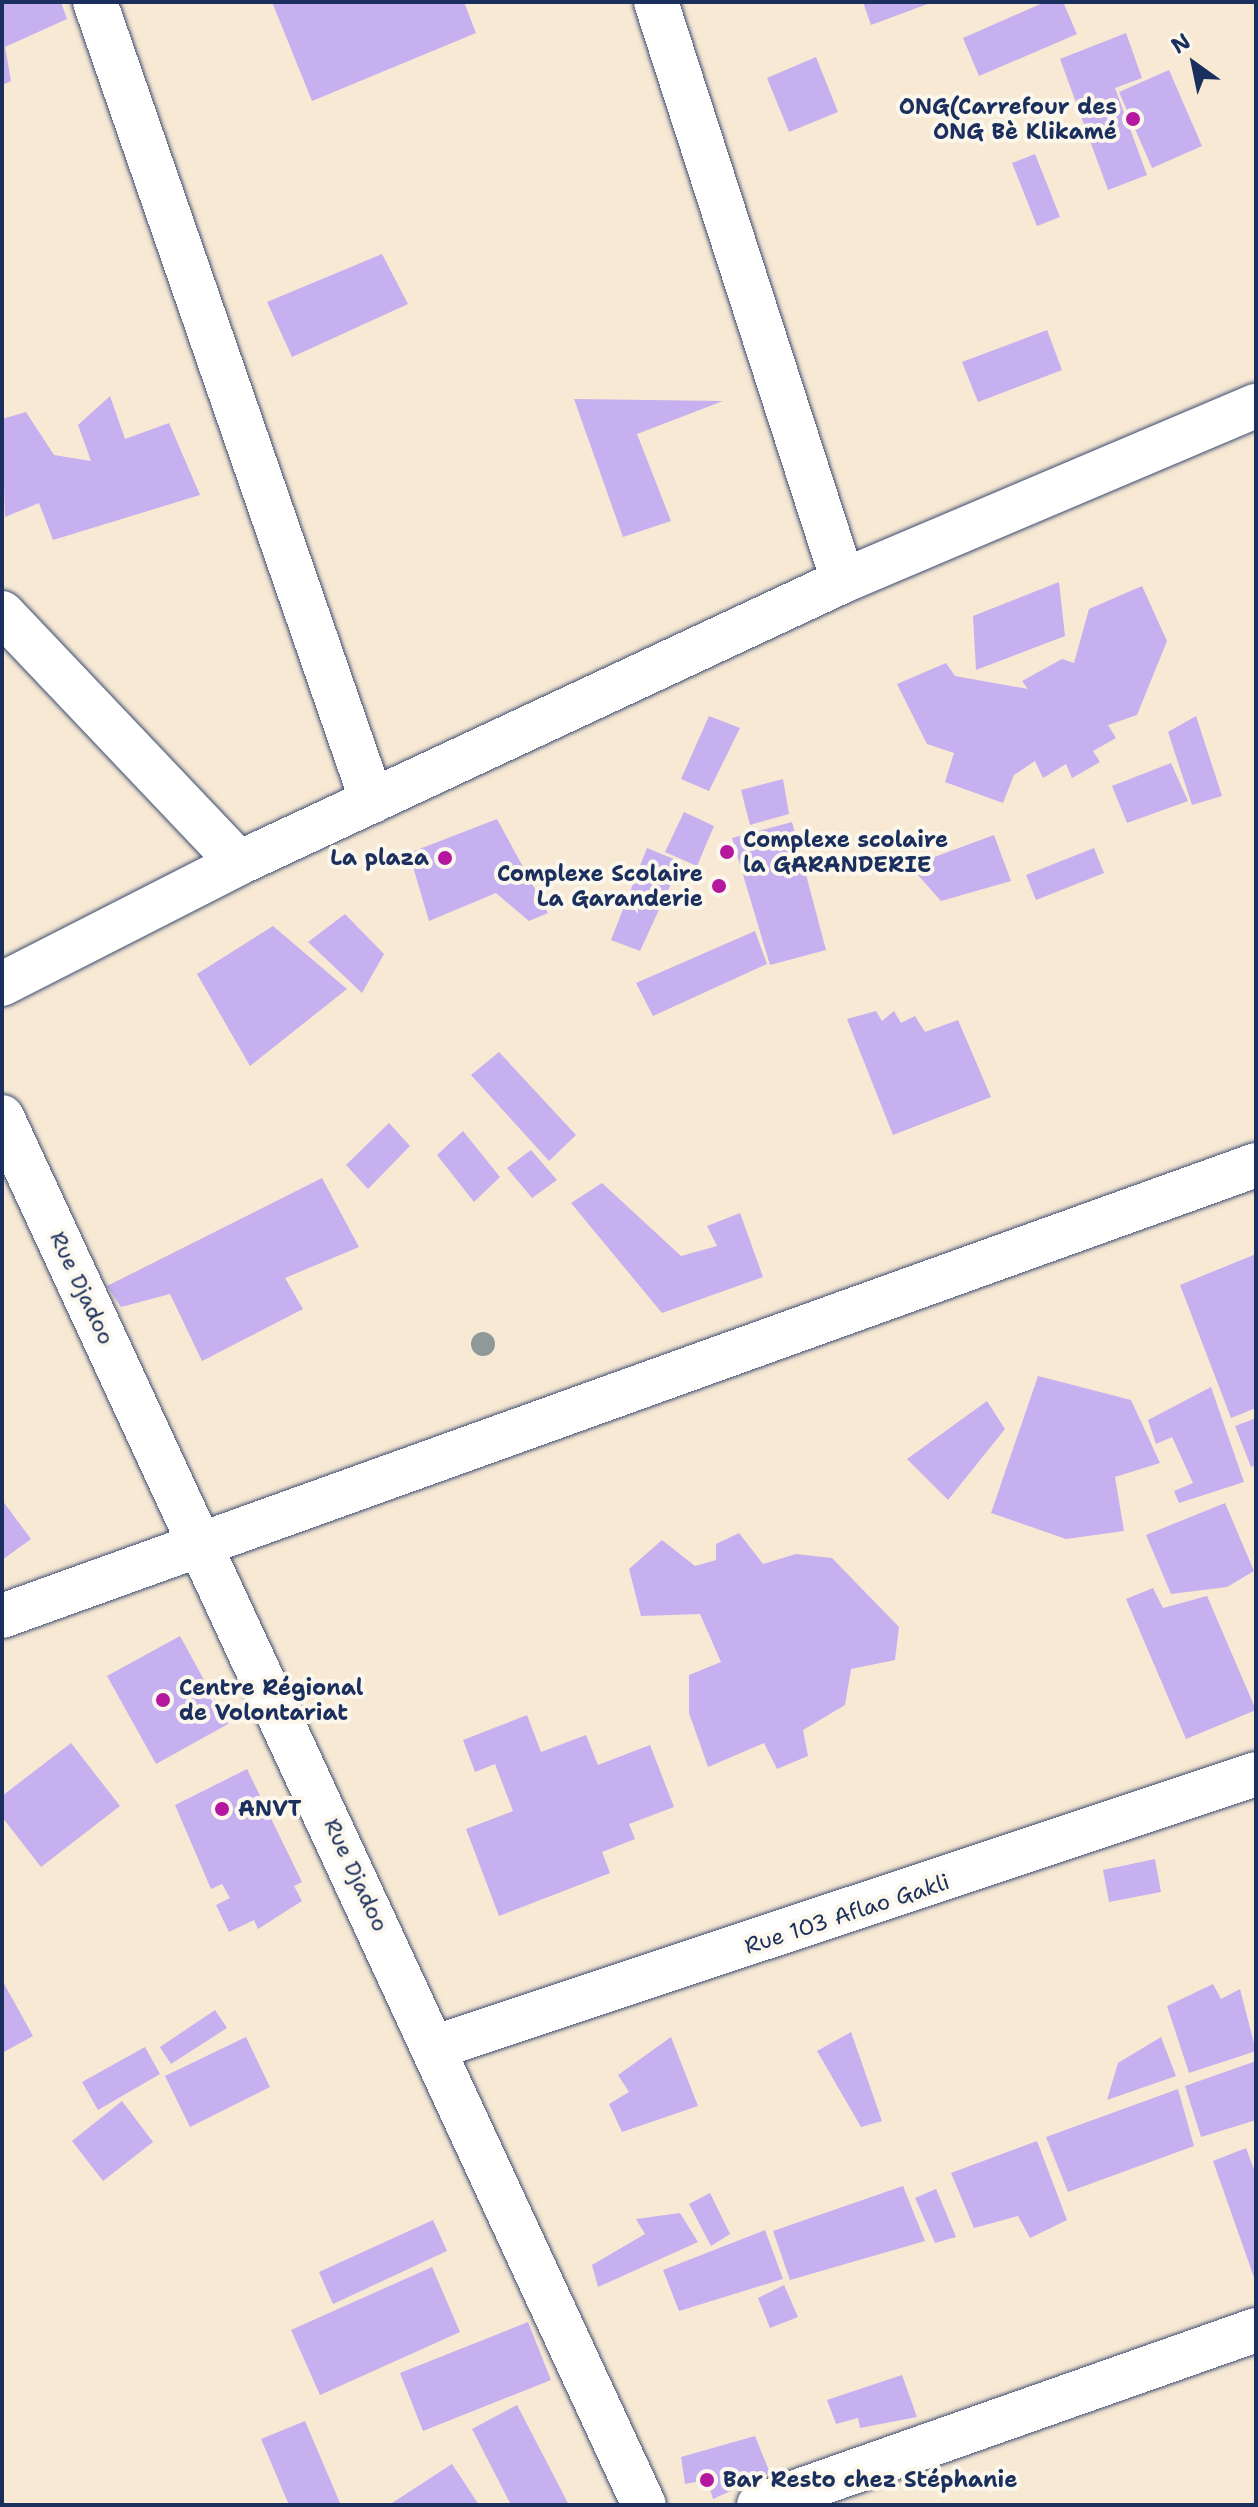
<!DOCTYPE html>
<html>
<head>
<meta charset="utf-8">
<style>
  body { margin:0 }
  #map { position:relative; width:1258px; height:2507px; overflow:hidden; background:#f7e9d4; font-family:"Shantell Sans",sans-serif }
  div>[style] { position:absolute }
  .building>* { inset:0; background:#c7b0ef }
  .roads { filter:drop-shadow(0 0 2px #3c4b70) drop-shadow(0 0 2px #3c4b70) }
  .minor>* { height:44px; margin:-22px; padding:0 22px; transform-origin:22px; border-radius:22px; background:#fff }
  .trees>* { width:24px; height:24px; margin:-12px; border-radius:50%; background:#8f9999 }
  .dots>* { width:22px; height:22px; translate:-50% -50%; box-sizing:border-box; border:4px solid #fbf7ec; border-radius:50% }
  span { translate:-50% -50%; white-space:nowrap; text-align:center; line-height:1.15; -webkit-text-stroke:8px #fbf7ec; paint-order:stroke }
  .poi-label { font-size:22px; color:#1b2f5e; font-weight:700 }
  .right { translate:-100% -50%; text-align:right }
  .left { translate:0 -50%; text-align:left }
  .street-label { font-size:22px; color:#1b2f5e }
  .frame { position:absolute; inset:0; border:4px solid #1b2f5e; pointer-events:none }
  .north { position:absolute; left:1154px; top:24px; width:80px; height:80px; -webkit-text-stroke:6px #fbf7ec; paint-order:stroke; rotate:327deg; font-size:22px; font-weight:700; line-height:32px; text-align:center; color:#1b2f5e }
  .north::after { content:''; display:block; margin:auto; width:28px; height:36px; background:#1b2f5e; clip-path:polygon(50% 0,100% 100%,50% 72%,0 100%) }
</style>
</head>
<body>
<div id="map">
  <div class="building">
    <i style="clip-path:polygon(2px 2px,61px 2px,67px 19px,5px 47px,11px 81px,2px 85px)"></i>
    <i style="clip-path:polygon(272px 2px,464px 2px,476px 33px,312px 101px)"></i>
    <i style="clip-path:polygon(863px 2px,933px 2px,871px 25px)"></i>
    <i style="clip-path:polygon(1045px 2px,1063px 2px,1077px 34px,979px 76px,963px 38px)"></i>
    <i style="clip-path:polygon(1126px 33px,1142px 78px,1115px 88px,1147px 175px,1108px 190px,1060px 59px)"></i>
    <i style="clip-path:polygon(816px 57px,838px 112px,789px 132px,767px 78px)"></i>
    <i style="clip-path:polygon(1169px 70px,1202px 146px,1152px 168px,1119px 92px)"></i>
    <i style="clip-path:polygon(1035px 154px,1060px 217px,1037px 226px,1012px 163px)"></i>
    <i style="clip-path:polygon(382px 254px,408px 304px,292px 357px,267px 302px)"></i>
    <i style="clip-path:polygon(1047px 330px,1062px 370px,978px 402px,962px 362px)"></i>
    <i style="clip-path:polygon(110px 396px,125px 439px,169px 423px,200px 495px,53px 540px,39px 503px,5px 517px,2px 419px,26px 412px,54px 455px,91px 461px,78px 425px)"></i>
    <i style="clip-path:polygon(574px 399px,723px 401px,637px 434px,671px 521px,623px 537px)"></i>
    <i style="clip-path:polygon(1059px 582px,1065px 636px,976px 670px,973px 616px)"></i>
    <i style="clip-path:polygon(1142px 586px,1167px 641px,1137px 715px,1108px 725px,1116px 738px,1093px 751px,1100px 762px,1072px 778px,1066px 764px,1043px 778px,1035px 761px,1014px 775px,1003px 803px,945px 782px,954px 753px,927px 744px,897px 684px,946px 663px,955px 676px,1028px 689px,1022px 681px,1062px 659px,1074px 663px,1089px 609px)"></i>
    <i style="clip-path:polygon(709px 716px,740px 728px,709px 791px,681px 779px)"></i>
    <i style="clip-path:polygon(1196px 716px,1222px 796px,1192px 805px,1168px 732px)"></i>
    <i style="clip-path:polygon(1171px 763px,1188px 801px,1127px 823px,1112px 786px)"></i>
    <i style="clip-path:polygon(783px 779px,789px 814px,750px 825px,741px 790px)"></i>
    <i style="clip-path:polygon(684px 812px,714px 826px,697px 866px,665px 852px)"></i>
    <i style="clip-path:polygon(497px 819px,548px 913px,529px 921px,496px 893px,429px 921px,409px 853px)"></i>
    <i style="clip-path:polygon(792px 822px,826px 950px,770px 965px,732px 838px)"></i>
    <i style="clip-path:polygon(994px 835px,1011px 881px,941px 901px,910px 866px)"></i>
    <i style="clip-path:polygon(647px 848px,681px 862px,640px 951px,611px 940px)"></i>
    <i style="clip-path:polygon(1094px 848px,1104px 873px,1036px 900px,1026px 875px)"></i>
    <i style="clip-path:polygon(345px 914px,384px 954px,362px 993px,308px 942px)"></i>
    <i style="clip-path:polygon(273px 926px,347px 989px,250px 1066px,197px 974px)"></i>
    <i style="clip-path:polygon(755px 931px,767px 964px,653px 1016px,636px 983px)"></i>
    <i style="clip-path:polygon(876px 1011px,882px 1021px,894px 1011px,901px 1023px,915px 1016px,925px 1032px,958px 1020px,991px 1097px,893px 1135px,847px 1019px)"></i>
    <i style="clip-path:polygon(499px 1052px,576px 1135px,549px 1161px,471px 1075px)"></i>
    <i style="clip-path:polygon(389px 1123px,410px 1146px,368px 1189px,346px 1165px)"></i>
    <i style="clip-path:polygon(463px 1131px,500px 1177px,474px 1202px,437px 1155px)"></i>
    <i style="clip-path:polygon(531px 1150px,557px 1180px,532px 1198px,507px 1168px)"></i>
    <i style="clip-path:polygon(322px 1178px,359px 1247px,285px 1278px,303px 1309px,202px 1361px,170px 1294px,121px 1307px,107px 1286px)"></i>
    <i style="clip-path:polygon(602px 1183px,681px 1256px,717px 1246px,707px 1226px,740px 1213px,763px 1277px,662px 1313px,571px 1203px)"></i>
    <i style="clip-path:polygon(1256px 1254px,1256px 1408px,1231px 1418px,1180px 1285px)"></i>
    <i style="clip-path:polygon(1038px 1376px,1131px 1400px,1160px 1463px,1115px 1477px,1124px 1531px,1066px 1539px,991px 1513px)"></i>
    <i style="clip-path:polygon(1211px 1387px,1244px 1482px,1179px 1503px,1174px 1491px,1193px 1483px,1172px 1437px,1156px 1444px,1148px 1420px)"></i>
    <i style="clip-path:polygon(987px 1401px,1005px 1429px,948px 1500px,907px 1459px)"></i>
    <i style="clip-path:polygon(1256px 1418px,1256px 1465px,1251px 1467px,1235px 1426px)"></i>
    <i style="clip-path:polygon(2px 1500px,31px 1539px,2px 1560px)"></i>
    <i style="clip-path:polygon(1225px 1503px,1254px 1571px,1227px 1587px,1171px 1594px,1146px 1535px)"></i>
    <i style="clip-path:polygon(739px 1533px,763px 1564px,796px 1554px,832px 1558px,899px 1627px,895px 1660px,851px 1669px,845px 1705px,803px 1730px,808px 1756px,777px 1769px,764px 1743px,708px 1767px,689px 1713px,689px 1675px,721px 1662px,700px 1614px,641px 1616px,629px 1569px,662px 1540px,695px 1566px,716px 1560px,716px 1544px)"></i>
    <i style="clip-path:polygon(1153px 1588px,1163px 1608px,1207px 1596px,1256px 1710px,1186px 1739px,1126px 1599px)"></i>
    <i style="clip-path:polygon(180px 1636px,228px 1724px,156px 1764px,107px 1676px)"></i>
    <i style="clip-path:polygon(527px 1715px,541px 1752px,586px 1735px,598px 1765px,650px 1745px,674px 1807px,629px 1824px,635px 1839px,602px 1852px,610px 1873px,499px 1916px,466px 1829px,513px 1811px,495px 1764px,475px 1772px,463px 1740px)"></i>
    <i style="clip-path:polygon(71px 1743px,120px 1806px,41px 1867px,2px 1817px,2px 1796px)"></i>
    <i style="clip-path:polygon(247px 1769px,302px 1882px,294px 1886px,302px 1901px,258px 1929px,254px 1920px,229px 1932px,216px 1905px,230px 1898px,222px 1884px,211px 1889px,175px 1805px)"></i>
    <i style="clip-path:polygon(1155px 1859px,1161px 1892px,1109px 1902px,1103px 1870px)"></i>
    <i style="clip-path:polygon(2px 1980px,33px 2036px,2px 2053px)"></i>
    <i style="clip-path:polygon(1213px 1984px,1221px 1999px,1240px 1989px,1256px 2051px,1189px 2073px,1167px 2006px)"></i>
    <i style="clip-path:polygon(215px 2010px,227px 2028px,171px 2064px,160px 2047px)"></i>
    <i style="clip-path:polygon(851px 2032px,882px 2121px,861px 2127px,817px 2051px)"></i>
    <i style="clip-path:polygon(246px 2037px,270px 2087px,190px 2127px,165px 2076px)"></i>
    <i style="clip-path:polygon(671px 2037px,698px 2106px,622px 2132px,609px 2104px,629px 2092px,618px 2075px)"></i>
    <i style="clip-path:polygon(1161px 2037px,1176px 2076px,1107px 2100px,1118px 2063px)"></i>
    <i style="clip-path:polygon(145px 2047px,160px 2074px,98px 2110px,82px 2082px)"></i>
    <i style="clip-path:polygon(1256px 2061px,1256px 2120px,1201px 2137px,1185px 2086px)"></i>
    <i style="clip-path:polygon(1178px 2089px,1194px 2146px,1068px 2192px,1046px 2137px)"></i>
    <i style="clip-path:polygon(122px 2101px,153px 2142px,103px 2181px,72px 2141px)"></i>
    <i style="clip-path:polygon(1037px 2141px,1067px 2220px,1030px 2238px,1018px 2216px,974px 2228px,951px 2173px)"></i>
    <i style="clip-path:polygon(1246px 2148px,1256px 2175px,1256px 2283px,1213px 2161px)"></i>
    <i style="clip-path:polygon(903px 2186px,925px 2241px,790px 2280px,773px 2231px)"></i>
    <i style="clip-path:polygon(936px 2189px,956px 2237px,935px 2243px,915px 2198px)"></i>
    <i style="clip-path:polygon(710px 2193px,730px 2234px,711px 2246px,689px 2204px)"></i>
    <i style="clip-path:polygon(680px 2213px,698px 2242px,598px 2287px,592px 2265px,645px 2234px,636px 2219px)"></i>
    <i style="clip-path:polygon(433px 2220px,447px 2251px,333px 2304px,319px 2272px)"></i>
    <i style="clip-path:polygon(765px 2230px,783px 2279px,679px 2311px,663px 2270px)"></i>
    <i style="clip-path:polygon(432px 2267px,460px 2332px,320px 2395px,291px 2330px)"></i>
    <i style="clip-path:polygon(784px 2285px,798px 2317px,770px 2328px,758px 2298px)"></i>
    <i style="clip-path:polygon(528px 2322px,551px 2380px,423px 2431px,400px 2373px)"></i>
    <i style="clip-path:polygon(902px 2375px,917px 2417px,860px 2428px,858px 2418px,836px 2424px,827px 2400px)"></i>
    <i style="clip-path:polygon(517px 2405px,569px 2505px,511px 2505px,472px 2429px)"></i>
    <i style="clip-path:polygon(305px 2421px,340px 2503px,335px 2505px,289px 2505px,261px 2439px)"></i>
    <i style="clip-path:polygon(755px 2436px,770px 2473px,713px 2499px,707px 2480px,685px 2484px,681px 2457px)"></i>
    <i style="clip-path:polygon(452px 2464px,479px 2505px,392px 2503px)"></i>
  </div>
  <div class="roads">
    <div class="minor">
      <i style="left:95px;top:2px;width:846px;rotate:70.88deg"></i>
      <i style="left:656px;top:2px;width:608px;rotate:72.1deg"></i>
      <i style="left:2px;top:613px;width:344px;rotate:46.5deg"></i>
      <i style="left:2px;top:984px;width:266px;rotate:-27deg"></i>
      <i style="left:239px;top:863px;width:667px;rotate:-25.03deg"></i>
      <i style="left:843px;top:581px;width:449px;rotate:-23deg"></i>
      <i style="left:2px;top:1117px;width:1529px;rotate:65.18deg"></i>
      <i style="left:2px;top:1616px;width:1333px;rotate:-19.78deg"></i>
      <i style="left:436px;top:2047px;width:864px;rotate:-18.41deg"></i>
      <i style="left:759px;top:2505px;width:527px;rotate:-19.4deg"></i>
    </div>
  </div>
  <div class="trees">
    <i style="left:483px;top:1344px"></i>
  </div>
  <div class="dots">
    <i style="left:1133px;top:119px;background:#b5179e"></i>
    <i style="left:727px;top:852px;background:#b5179e"></i>
    <i style="left:445px;top:858px;background:#b5179e"></i>
    <i style="left:719px;top:886px;background:#b5179e"></i>
    <i style="left:163px;top:1700px;background:#b5179e"></i>
    <i style="left:222px;top:1809px;background:#b5179e"></i>
    <i style="left:707px;top:2480px;background:#b5179e"></i>
  </div>
  <div class="poi-label">
    <span class="right" style="left:1117px;top:119px">ONG(Carrefour des<br>ONG Bè Klikamé</span>
    <span class="left" style="left:743px;top:852px">Complexe scolaire<br>la GARANDERIE</span>
    <span class="right" style="left:429px;top:858px">La plaza</span>
    <span class="right" style="left:703px;top:886px">Complexe Scolaire<br>La Garanderie</span>
    <span class="left" style="left:179px;top:1700px">Centre Régional<br>de Volontariat</span>
    <span class="left" style="left:238px;top:1809px">ANVT</span>
    <span class="left" style="left:723px;top:2480px">Bar Resto chez Stéphanie</span>
  </div>
  <div class="street-label">
    <span style="left:82px;top:1288px;rotate:65deg">Rue Djadoo</span>
    <span style="left:356px;top:1875px;rotate:65deg">Rue Djadoo</span>
    <span style="left:847px;top:1914px;rotate:-18deg">Rue 1O3 Aflao Gakli</span>
  </div>
  <div class="frame"></div>
  <div class="north">N</div>
</div>
</body>
</html>
